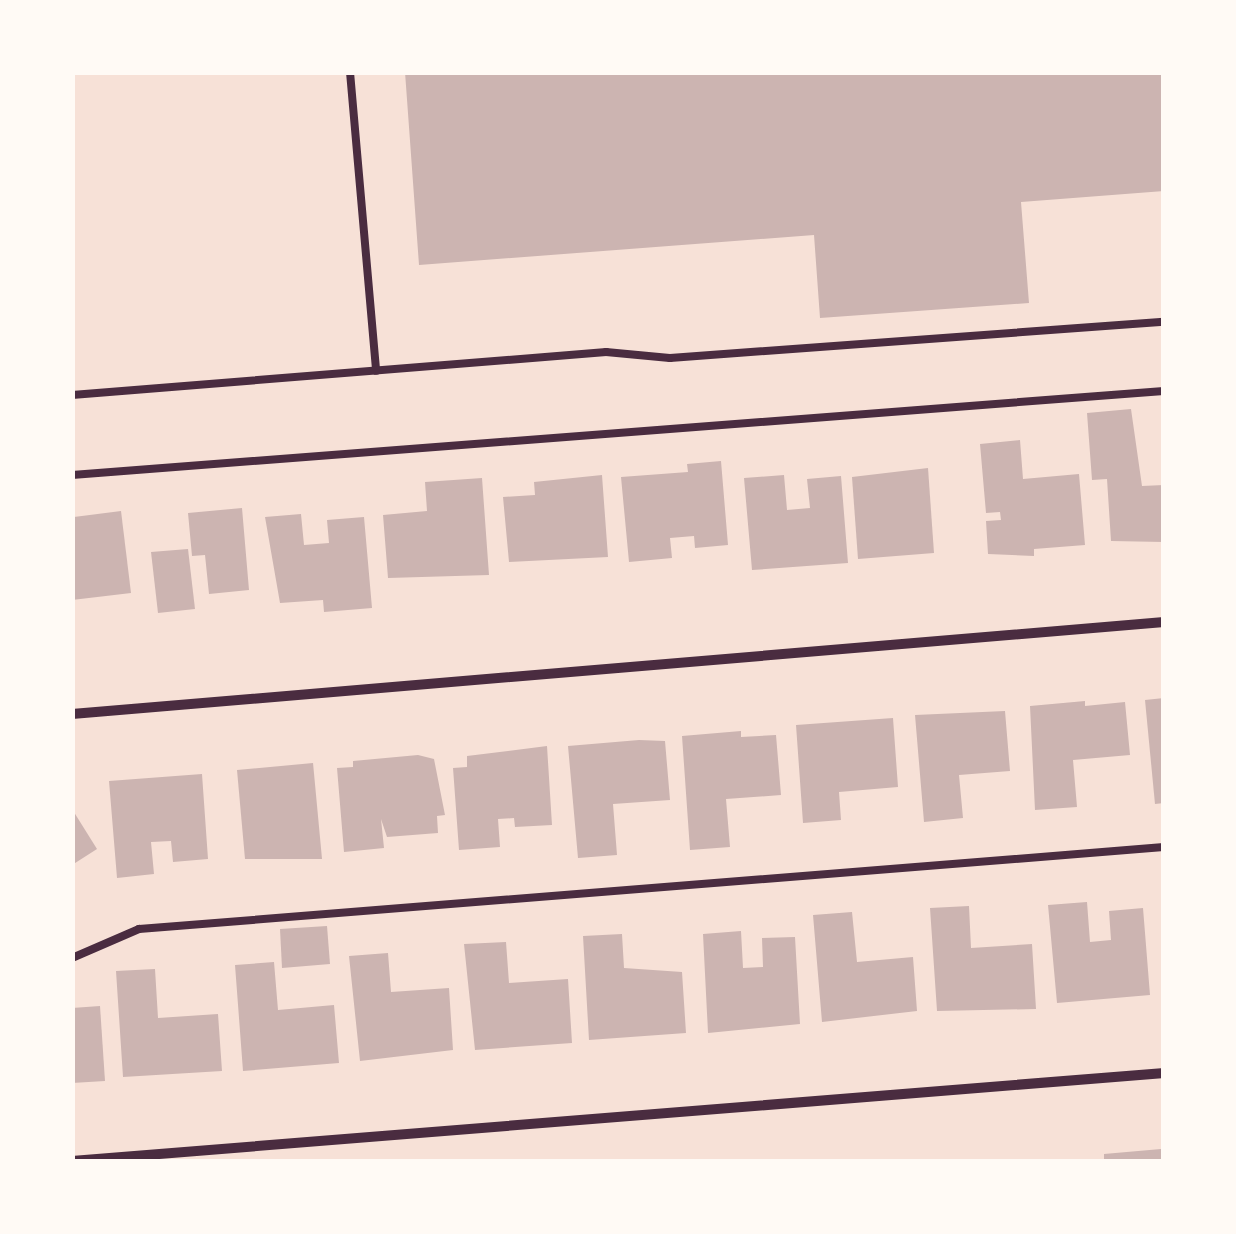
<!DOCTYPE html>
<html>
<head>
<meta charset="utf-8">
<style>
  body { margin:0 }
  #map { position:relative; width:1236px; height:1234px; overflow:hidden; background:#f7e1d7; font-family:"Sofia Sans Condensed",sans-serif }
  div>[style] { position:absolute }
  .building>* { inset:0; background:#ccb4b1 }
  .service>* { height:8px; margin:-4px; padding:0 4px; transform-origin:4px; border-radius:4px; background:#4a2c40 }
  .minor>* { height:10px; margin:-5px; padding:0 5px; transform-origin:5px; border-radius:5px; background:#4a2c40 }
  span { translate:-50% -50%; white-space:nowrap; text-align:center; line-height:1.15; -webkit-text-stroke:8px #fffaf5; paint-order:stroke }
  .frame { position:absolute; inset:0; border:75px solid #fffaf5; pointer-events:none }
</style>
</head>
<body>
<div id="map">
  <div class="building">
    <i style="clip-path:polygon(405px 72px,1164px 72px,1164px 191px,1021px 202px,1029px 303px,820px 318px,814px 235px,419px 265px)"></i>
    <i style="clip-path:polygon(1131px 409px,1142px 486px,1164px 485px,1164px 542px,1111px 541px,1107px 479px,1092px 480px,1087px 413px)"></i>
    <i style="clip-path:polygon(1020px 440px,1023px 479px,1079px 474px,1085px 545px,1034px 549px,1034px 556px,988px 554px,986px 521px,1001px 520px,1000px 512px,986px 513px,980px 444px)"></i>
    <i style="clip-path:polygon(721px 461px,728px 545px,695px 548px,694px 536px,670px 538px,672px 558px,629px 562px,621px 477px,688px 472px,687px 464px)"></i>
    <i style="clip-path:polygon(928px 468px,934px 553px,858px 559px,852px 477px)"></i>
    <i style="clip-path:polygon(602px 475px,608px 557px,509px 562px,503px 497px,535px 495px,534px 482px)"></i>
    <i style="clip-path:polygon(784px 475px,787px 510px,810px 508px,807px 479px,841px 476px,848px 563px,752px 570px,744px 478px)"></i>
    <i style="clip-path:polygon(482px 478px,489px 575px,388px 578px,383px 515px,427px 511px,425px 482px)"></i>
    <i style="clip-path:polygon(242px 508px,249px 590px,209px 594px,205px 555px,192px 556px,188px 513px)"></i>
    <i style="clip-path:polygon(121px 511px,131px 593px,72px 600px,74px 517px)"></i>
    <i style="clip-path:polygon(301px 514px,304px 545px,329px 543px,327px 520px,364px 517px,372px 608px,324px 612px,323px 600px,280px 603px,265px 517px)"></i>
    <i style="clip-path:polygon(188px 549px,195px 609px,158px 613px,151px 552px)"></i>
    <i style="clip-path:polygon(1164px 698px,1164px 803px,1155px 804px,1145px 700px)"></i>
    <i style="clip-path:polygon(1085px 701px,1085px 706px,1125px 702px,1130px 755px,1073px 760px,1077px 807px,1035px 810px,1030px 706px)"></i>
    <i style="clip-path:polygon(1005px 711px,1010px 771px,959px 775px,963px 818px,924px 822px,915px 715px)"></i>
    <i style="clip-path:polygon(893px 718px,898px 787px,839px 792px,841px 820px,803px 823px,796px 725px)"></i>
    <i style="clip-path:polygon(741px 731px,741px 737px,776px 735px,781px 795px,726px 799px,730px 847px,690px 850px,682px 736px)"></i>
    <i style="clip-path:polygon(639px 740px,665px 741px,670px 800px,613px 804px,617px 855px,578px 858px,568px 746px)"></i>
    <i style="clip-path:polygon(547px 746px,552px 825px,515px 827px,514px 818px,498px 819px,500px 847px,459px 850px,453px 768px,467px 767px,467px 756px)"></i>
    <i style="clip-path:polygon(418px 755px,434px 759px,445px 815px,437px 816px,438px 833px,387px 837px,381px 819px,384px 848px,344px 852px,337px 768px,353px 767px,353px 761px)"></i>
    <i style="clip-path:polygon(313px 763px,322px 859px,245px 859px,237px 770px)"></i>
    <i style="clip-path:polygon(202px 774px,208px 859px,173px 862px,171px 841px,151px 842px,154px 874px,117px 878px,109px 781px)"></i>
    <i style="clip-path:polygon(72px 809px,97px 849px,72px 865px)"></i>
    <i style="clip-path:polygon(1087px 902px,1090px 942px,1111px 940px,1109px 911px,1143px 908px,1150px 995px,1057px 1003px,1048px 905px)"></i>
    <i style="clip-path:polygon(969px 906px,971px 948px,1032px 944px,1036px 1009px,937px 1011px,930px 908px)"></i>
    <i style="clip-path:polygon(852px 912px,857px 962px,913px 957px,917px 1011px,822px 1022px,813px 915px)"></i>
    <i style="clip-path:polygon(327px 926px,330px 964px,282px 968px,280px 929px)"></i>
    <i style="clip-path:polygon(741px 931px,743px 968px,763px 967px,762px 938px,795px 937px,800px 1024px,708px 1033px,703px 934px)"></i>
    <i style="clip-path:polygon(622px 934px,624px 968px,682px 972px,686px 1033px,589px 1040px,583px 936px)"></i>
    <i style="clip-path:polygon(506px 942px,509px 983px,568px 979px,572px 1043px,475px 1050px,464px 944px)"></i>
    <i style="clip-path:polygon(388px 953px,391px 992px,449px 988px,453px 1050px,360px 1061px,349px 956px)"></i>
    <i style="clip-path:polygon(274px 962px,278px 1010px,334px 1005px,339px 1063px,243px 1071px,235px 965px)"></i>
    <i style="clip-path:polygon(155px 969px,158px 1018px,218px 1014px,222px 1071px,123px 1077px,116px 971px)"></i>
    <i style="clip-path:polygon(100px 1006px,105px 1081px,72px 1083px,72px 1008px)"></i>
    <i style="clip-path:polygon(1161px 1149px,1164px 1162px,1104px 1162px,1104px 1154px)"></i>
  </div>
  <div class="service">
    <i style="left:350px;top:72px;width:300px;rotate:85deg"></i>
    <i style="left:72px;top:395px;width:536px;rotate:-4.6deg"></i>
    <i style="left:606px;top:352px;width:64px;rotate:5.4deg"></i>
    <i style="left:670px;top:358px;width:495px;rotate:-4.2deg"></i>
    <i style="left:72px;top:475px;width:1095px;rotate:-4.4deg"></i>
    <i style="left:72px;top:958px;width:73px;rotate:-23.4deg"></i>
    <i style="left:139px;top:929px;width:1028px;rotate:-4.57deg"></i>
  </div>
  <div class="minor">
    <i style="left:72px;top:714px;width:1096px;rotate:-4.82deg"></i>
    <i style="left:72px;top:1161px;width:1096px;rotate:-4.61deg"></i>
  </div>
  <div class="frame"></div>
</div>
</body>
</html>
